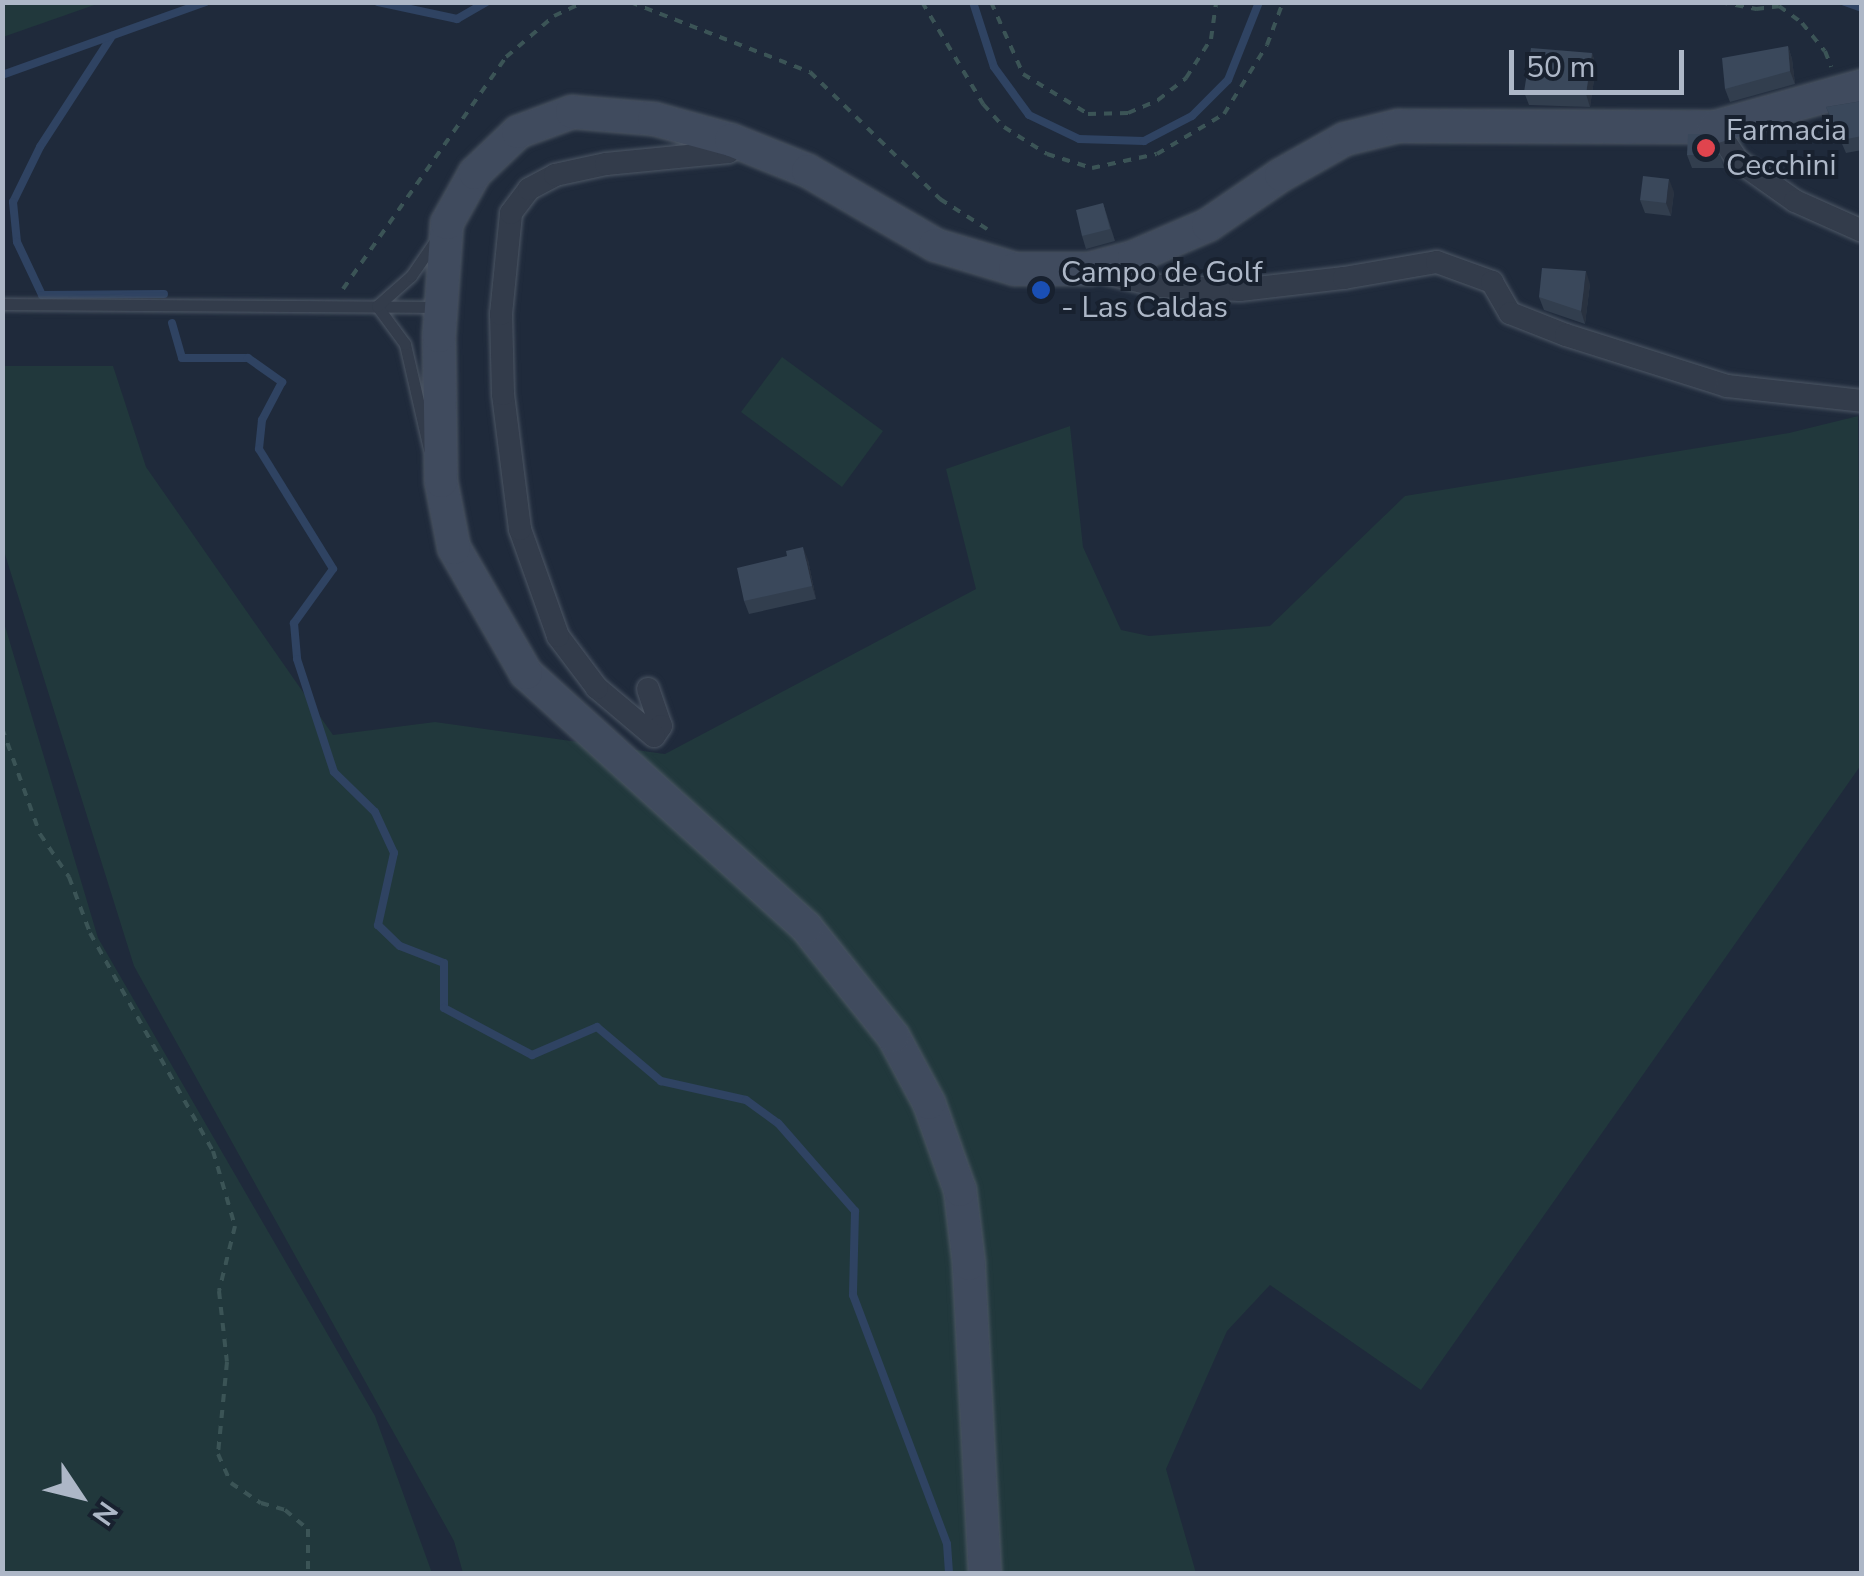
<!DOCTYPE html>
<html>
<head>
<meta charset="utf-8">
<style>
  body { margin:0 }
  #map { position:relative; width:1864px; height:1576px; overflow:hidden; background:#1f2a3b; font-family:"Nunito Sans",sans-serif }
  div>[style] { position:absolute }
  .green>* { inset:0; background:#21383c }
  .stream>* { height:8px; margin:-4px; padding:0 4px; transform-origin:4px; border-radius:4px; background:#2f4362 }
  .path>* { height:4px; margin-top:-2px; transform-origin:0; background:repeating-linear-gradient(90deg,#3b5456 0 8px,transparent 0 16px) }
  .roads { filter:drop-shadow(0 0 2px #4d5765) drop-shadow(0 0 2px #4d5765) }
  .lane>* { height:11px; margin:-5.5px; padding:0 5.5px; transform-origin:5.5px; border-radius:5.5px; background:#333c4b }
  .street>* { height:22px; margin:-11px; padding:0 11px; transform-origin:11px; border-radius:11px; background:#333c4b }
  .secondary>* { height:32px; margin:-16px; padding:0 16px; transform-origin:16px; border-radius:16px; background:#404b5e }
  .wall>* { inset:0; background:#323e4e }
  .shaded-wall>* { inset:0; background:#293240 }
  .building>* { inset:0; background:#3a485b }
  .dots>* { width:28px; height:28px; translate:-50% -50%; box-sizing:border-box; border:5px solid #18212f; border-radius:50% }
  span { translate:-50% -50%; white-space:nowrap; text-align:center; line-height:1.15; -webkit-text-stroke:8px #18212f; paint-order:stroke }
  .poi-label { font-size:30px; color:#adb7c7 }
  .left { translate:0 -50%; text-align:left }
  .frame { position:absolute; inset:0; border:5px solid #adb7c7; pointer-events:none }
  .north { position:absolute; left:30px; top:1446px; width:100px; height:100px; -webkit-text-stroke:8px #18212f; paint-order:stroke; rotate:125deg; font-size:28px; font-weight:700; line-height:40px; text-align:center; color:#adb7c7 }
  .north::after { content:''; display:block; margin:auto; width:35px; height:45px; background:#adb7c7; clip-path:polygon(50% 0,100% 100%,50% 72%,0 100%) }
  .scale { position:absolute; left:1509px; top:50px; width:175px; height:45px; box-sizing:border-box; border:5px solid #adb7c7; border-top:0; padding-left:12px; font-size:30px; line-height:35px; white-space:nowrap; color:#adb7c7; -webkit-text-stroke:8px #18212f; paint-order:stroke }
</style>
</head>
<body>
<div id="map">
  <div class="green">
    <i style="clip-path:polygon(3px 2px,100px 2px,100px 3px,3px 37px)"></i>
    <i style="clip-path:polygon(782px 357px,883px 431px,842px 487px,741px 412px)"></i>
    <i style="clip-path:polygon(2px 366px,113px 366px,146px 467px,333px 735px,435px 722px,665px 754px,976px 589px,946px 469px,1070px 426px,1083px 547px,1121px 630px,1149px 636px,1270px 626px,1405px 496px,1789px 433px,1858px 416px,1861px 765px,1421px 1390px,1270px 1285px,1227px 1331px,1166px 1469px,1196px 1573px,463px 1573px,454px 1541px,134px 966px,3px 548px)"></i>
    <i style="clip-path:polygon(2px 616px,98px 938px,375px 1416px,432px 1573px,3px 1573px)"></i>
  </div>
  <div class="stream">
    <i style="left:378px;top:2px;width:81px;rotate:12.1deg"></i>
    <i style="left:457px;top:19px;width:34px;rotate:-30deg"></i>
    <i style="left:973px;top:2px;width:68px;rotate:72.1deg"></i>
    <i style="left:994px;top:67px;width:59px;rotate:53.9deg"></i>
    <i style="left:1029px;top:115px;width:55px;rotate:25.6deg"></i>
    <i style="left:1079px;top:139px;width:65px;rotate:1.8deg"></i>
    <i style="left:1144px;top:141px;width:54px;rotate:-27.5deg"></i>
    <i style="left:1192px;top:116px;width:51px;rotate:-45deg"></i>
    <i style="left:1228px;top:80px;width:84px;rotate:-68.3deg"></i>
    <i style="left:1845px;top:2px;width:18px;rotate:19deg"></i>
    <i style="left:112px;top:36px;width:132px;rotate:123deg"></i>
    <i style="left:40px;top:147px;width:61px;rotate:116.1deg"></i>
    <i style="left:13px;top:202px;width:40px;rotate:84.3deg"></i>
    <i style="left:17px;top:242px;width:59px;rotate:64.7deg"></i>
    <i style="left:42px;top:295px;width:122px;rotate:-0.5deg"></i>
    <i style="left:2px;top:75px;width:217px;rotate:-19.7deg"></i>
    <i style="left:172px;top:323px;width:36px;rotate:74deg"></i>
    <i style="left:182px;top:358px;width:66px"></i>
    <i style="left:248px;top:358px;width:42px;rotate:35.2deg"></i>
    <i style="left:282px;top:382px;width:43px;rotate:117.8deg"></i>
    <i style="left:262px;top:420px;width:29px;rotate:96deg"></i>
    <i style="left:259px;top:449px;width:141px;rotate:58.3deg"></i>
    <i style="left:333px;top:569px;width:67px;rotate:125.8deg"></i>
    <i style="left:294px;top:623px;width:36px;rotate:85deg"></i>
    <i style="left:297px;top:659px;width:119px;rotate:71.9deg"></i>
    <i style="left:334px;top:772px;width:57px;rotate:44.3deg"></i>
    <i style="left:375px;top:812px;width:45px;rotate:65.1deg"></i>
    <i style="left:394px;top:853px;width:74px;rotate:102.5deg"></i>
    <i style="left:378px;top:925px;width:30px;rotate:44deg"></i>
    <i style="left:400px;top:946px;width:47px;rotate:21.1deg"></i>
    <i style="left:444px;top:963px;width:45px;rotate:90deg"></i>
    <i style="left:444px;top:1008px;width:100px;rotate:28.1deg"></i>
    <i style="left:532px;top:1055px;width:71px;rotate:-23.3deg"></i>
    <i style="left:597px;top:1027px;width:84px;rotate:40.2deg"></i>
    <i style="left:661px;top:1081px;width:87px;rotate:12.6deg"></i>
    <i style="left:746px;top:1100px;width:39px;rotate:36deg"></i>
    <i style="left:778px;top:1123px;width:117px;rotate:48.8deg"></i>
    <i style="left:855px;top:1211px;width:84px;rotate:91.4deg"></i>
    <i style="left:853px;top:1295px;width:266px;rotate:69.3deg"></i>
    <i style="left:947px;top:1544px;width:30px;rotate:86deg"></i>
  </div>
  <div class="path">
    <i style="left:630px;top:2px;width:193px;rotate:21.3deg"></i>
    <i style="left:810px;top:72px;width:182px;rotate:44.3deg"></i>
    <i style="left:940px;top:199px;width:56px;rotate:32.6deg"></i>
    <i style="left:922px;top:2px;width:119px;rotate:59.1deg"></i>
    <i style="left:983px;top:104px;width:31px;rotate:48deg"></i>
    <i style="left:1004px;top:127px;width:51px;rotate:32.1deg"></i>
    <i style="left:1047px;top:154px;width:47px;rotate:17.3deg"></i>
    <i style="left:1092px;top:168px;width:66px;rotate:-12.2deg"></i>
    <i style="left:1157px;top:154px;width:78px;rotate:-30.8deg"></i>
    <i style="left:1224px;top:114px;width:81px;rotate:-58.1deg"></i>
    <i style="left:1267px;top:45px;width:46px;rotate:-69.6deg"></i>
    <i style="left:991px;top:2px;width:79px;rotate:66deg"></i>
    <i style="left:1023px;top:74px;width:76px;rotate:31.6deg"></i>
    <i style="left:1088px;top:114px;width:40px;rotate:-1.4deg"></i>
    <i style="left:1128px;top:113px;width:33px;rotate:-23deg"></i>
    <i style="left:1158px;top:100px;width:36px;rotate:-38deg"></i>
    <i style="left:1186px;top:78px;width:46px;rotate:-57.3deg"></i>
    <i style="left:1211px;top:39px;width:37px;rotate:-82deg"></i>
    <i style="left:1720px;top:2px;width:37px;rotate:11deg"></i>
    <i style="left:1756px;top:9px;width:23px;rotate:-7deg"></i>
    <i style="left:1779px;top:6px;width:29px;rotate:36deg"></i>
    <i style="left:1802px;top:23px;width:36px;rotate:51deg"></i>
    <i style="left:1825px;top:51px;width:17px;rotate:69deg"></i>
    <i style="left:343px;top:289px;width:284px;rotate:-54.9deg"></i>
    <i style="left:506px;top:57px;width:63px;rotate:-40.5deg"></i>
    <i style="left:554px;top:16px;width:33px;rotate:-25deg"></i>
    <i style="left:2px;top:728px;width:113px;rotate:70.3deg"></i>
    <i style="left:40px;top:834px;width:52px;rotate:56deg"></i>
    <i style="left:69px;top:877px;width:60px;rotate:69.4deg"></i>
    <i style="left:90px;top:933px;width:250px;rotate:60.6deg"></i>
    <i style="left:213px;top:1151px;width:78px;rotate:73.7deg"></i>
    <i style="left:235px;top:1226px;width:67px;rotate:103.8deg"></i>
    <i style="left:219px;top:1291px;width:71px;rotate:83.6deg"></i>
    <i style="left:227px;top:1362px;width:92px;rotate:95.6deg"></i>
    <i style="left:218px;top:1454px;width:32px;rotate:66deg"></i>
    <i style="left:231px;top:1483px;width:36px;rotate:34deg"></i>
    <i style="left:261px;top:1503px;width:25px;rotate:16deg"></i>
    <i style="left:285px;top:1510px;width:30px;rotate:40deg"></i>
    <i style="left:308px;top:1529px;width:45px;rotate:90deg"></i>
  </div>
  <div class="roads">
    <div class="lane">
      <i style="left:2px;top:304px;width:435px;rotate:0.4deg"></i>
      <i style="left:429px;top:449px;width:108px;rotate:-102.9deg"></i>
      <i style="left:405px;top:344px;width:47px;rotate:-126.4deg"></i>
      <i style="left:377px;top:306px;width:45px;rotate:-41.4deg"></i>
      <i style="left:411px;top:276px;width:46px;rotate:-55.6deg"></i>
    </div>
    <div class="street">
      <i style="left:1715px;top:127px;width:40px;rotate:56deg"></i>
      <i style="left:1737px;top:160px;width:71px;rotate:35.3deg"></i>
      <i style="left:1795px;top:201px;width:73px;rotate:24.1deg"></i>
      <i style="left:1093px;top:270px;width:68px;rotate:13.6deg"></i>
      <i style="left:1159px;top:286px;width:81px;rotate:2.8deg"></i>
      <i style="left:1240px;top:290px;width:105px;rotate:-6.6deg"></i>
      <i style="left:1344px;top:278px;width:94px;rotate:-9.8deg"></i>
      <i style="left:1437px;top:262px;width:59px;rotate:20deg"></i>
      <i style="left:1492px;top:282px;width:36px;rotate:60deg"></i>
      <i style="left:1510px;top:313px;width:60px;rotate:21.4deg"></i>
      <i style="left:1566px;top:335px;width:169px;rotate:17.6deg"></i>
      <i style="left:1727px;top:386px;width:136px;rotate:6.3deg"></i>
      <i style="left:648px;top:689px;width:39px;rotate:71deg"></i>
      <i style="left:661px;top:726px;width:12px;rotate:125deg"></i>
      <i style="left:654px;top:736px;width:75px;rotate:-139.9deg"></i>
      <i style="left:597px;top:688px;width:65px;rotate:-126.9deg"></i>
      <i style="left:558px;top:636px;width:114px;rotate:-109.6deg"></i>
      <i style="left:520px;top:529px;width:136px;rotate:-97.2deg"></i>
      <i style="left:503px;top:394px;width:80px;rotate:-91.4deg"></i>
      <i style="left:501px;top:314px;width:101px;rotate:-84.3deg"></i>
      <i style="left:511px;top:213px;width:30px;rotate:-53deg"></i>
      <i style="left:529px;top:189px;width:30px;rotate:-28deg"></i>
      <i style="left:555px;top:175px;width:52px;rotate:-12.2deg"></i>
      <i style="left:606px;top:164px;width:123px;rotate:-5.6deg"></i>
      <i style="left:728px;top:152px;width:14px;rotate:-39deg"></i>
    </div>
    <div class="secondary">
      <i style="left:985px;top:1574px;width:310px;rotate:-93deg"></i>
      <i style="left:969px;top:1264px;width:75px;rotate:-96.9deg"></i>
      <i style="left:960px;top:1190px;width:92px;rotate:-109.6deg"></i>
      <i style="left:929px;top:1103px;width:76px;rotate:-118.2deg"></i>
      <i style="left:893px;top:1036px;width:139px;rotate:-128.6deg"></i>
      <i style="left:806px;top:927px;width:378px;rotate:-137.8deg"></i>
      <i style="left:526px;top:673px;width:144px;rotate:-119.9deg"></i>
      <i style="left:454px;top:548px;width:68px;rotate:-101deg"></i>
      <i style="left:441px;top:481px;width:145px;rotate:-90.8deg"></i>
      <i style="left:439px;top:336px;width:113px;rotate:-86deg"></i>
      <i style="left:447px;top:223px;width:57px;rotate:-60.8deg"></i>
      <i style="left:475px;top:173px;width:59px;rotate:-43.6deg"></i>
      <i style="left:518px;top:132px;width:58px;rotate:-20.3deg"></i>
      <i style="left:572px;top:112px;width:82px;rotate:4.9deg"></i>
      <i style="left:654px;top:119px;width:80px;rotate:15.3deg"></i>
      <i style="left:731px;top:140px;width:83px;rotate:21.9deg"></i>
      <i style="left:808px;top:171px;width:147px;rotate:30.2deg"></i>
      <i style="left:935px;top:245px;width:84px;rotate:16.7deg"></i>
      <i style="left:1015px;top:269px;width:74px"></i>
      <i style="left:1089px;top:269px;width:47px;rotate:-14.9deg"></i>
      <i style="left:1134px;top:257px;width:81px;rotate:-23.4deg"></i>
      <i style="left:1208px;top:225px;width:88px;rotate:-34.4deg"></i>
      <i style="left:1281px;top:175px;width:73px;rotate:-29.4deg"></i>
      <i style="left:1345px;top:139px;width:55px;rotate:-13.8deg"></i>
      <i style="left:1398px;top:126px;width:317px;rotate:0.2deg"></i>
      <i style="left:1715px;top:127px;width:153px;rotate:-15.6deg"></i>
    </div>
  </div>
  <div class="wall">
    <i style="clip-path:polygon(1788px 46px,1792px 59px,1795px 84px,1730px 102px,1725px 89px)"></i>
    <i style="clip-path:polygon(1592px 53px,1596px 66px,1590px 107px,1529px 105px,1524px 92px)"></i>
    <i style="clip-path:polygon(1862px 101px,1862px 150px,1846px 153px,1826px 107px)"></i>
    <i style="clip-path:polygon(1687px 155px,1720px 155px,1724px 168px,1692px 168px)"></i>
    <i style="clip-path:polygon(1674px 192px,1671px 216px,1645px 213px,1640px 200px)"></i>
    <i style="clip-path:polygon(1103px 203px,1115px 241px,1086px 249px,1082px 236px)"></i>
    <i style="clip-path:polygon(1590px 284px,1585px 324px,1544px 310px,1539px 297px)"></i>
    <i style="clip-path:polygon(808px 560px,816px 599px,749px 614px,744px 601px)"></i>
  </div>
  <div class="shaded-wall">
    <i style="clip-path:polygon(1788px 46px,1792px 59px,1795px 84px,1790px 71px)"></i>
    <i style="clip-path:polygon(1592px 53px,1596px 66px,1590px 107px,1586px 94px)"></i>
    <i style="clip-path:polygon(1669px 179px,1674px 192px,1671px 216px,1666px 203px)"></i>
    <i style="clip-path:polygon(1586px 271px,1590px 284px,1585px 324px,1581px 311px)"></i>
    <i style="clip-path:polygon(803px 547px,808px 560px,816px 599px,812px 586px)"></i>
  </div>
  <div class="building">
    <i style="clip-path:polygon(1788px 46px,1790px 71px,1725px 89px,1722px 58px)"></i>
    <i style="clip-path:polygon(1531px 48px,1592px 53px,1586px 94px,1524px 92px)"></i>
    <i style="clip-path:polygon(1862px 101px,1862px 136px,1842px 140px,1826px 107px)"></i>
    <i style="clip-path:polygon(1688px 134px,1706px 134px,1720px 155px,1687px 155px)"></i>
    <i style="clip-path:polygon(1643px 176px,1669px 179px,1666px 203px,1640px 200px)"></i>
    <i style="clip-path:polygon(1103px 203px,1110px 229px,1082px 236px,1076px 210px)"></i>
    <i style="clip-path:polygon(1542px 268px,1586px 271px,1581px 311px,1539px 297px)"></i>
    <i style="clip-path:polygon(803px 547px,812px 586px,744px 601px,737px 568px,787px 556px,786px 551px)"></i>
  </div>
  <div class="dots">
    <i style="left:1706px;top:148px;background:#e0444e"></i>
    <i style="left:1041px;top:290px;background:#1a4fb4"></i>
  </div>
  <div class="poi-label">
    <span class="left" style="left:1726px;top:148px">Farmacia<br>Cecchini</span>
    <span class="left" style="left:1061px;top:290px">Campo de Golf<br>- Las Caldas</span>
  </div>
  <div class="frame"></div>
  <div class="north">N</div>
  <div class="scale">50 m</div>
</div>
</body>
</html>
